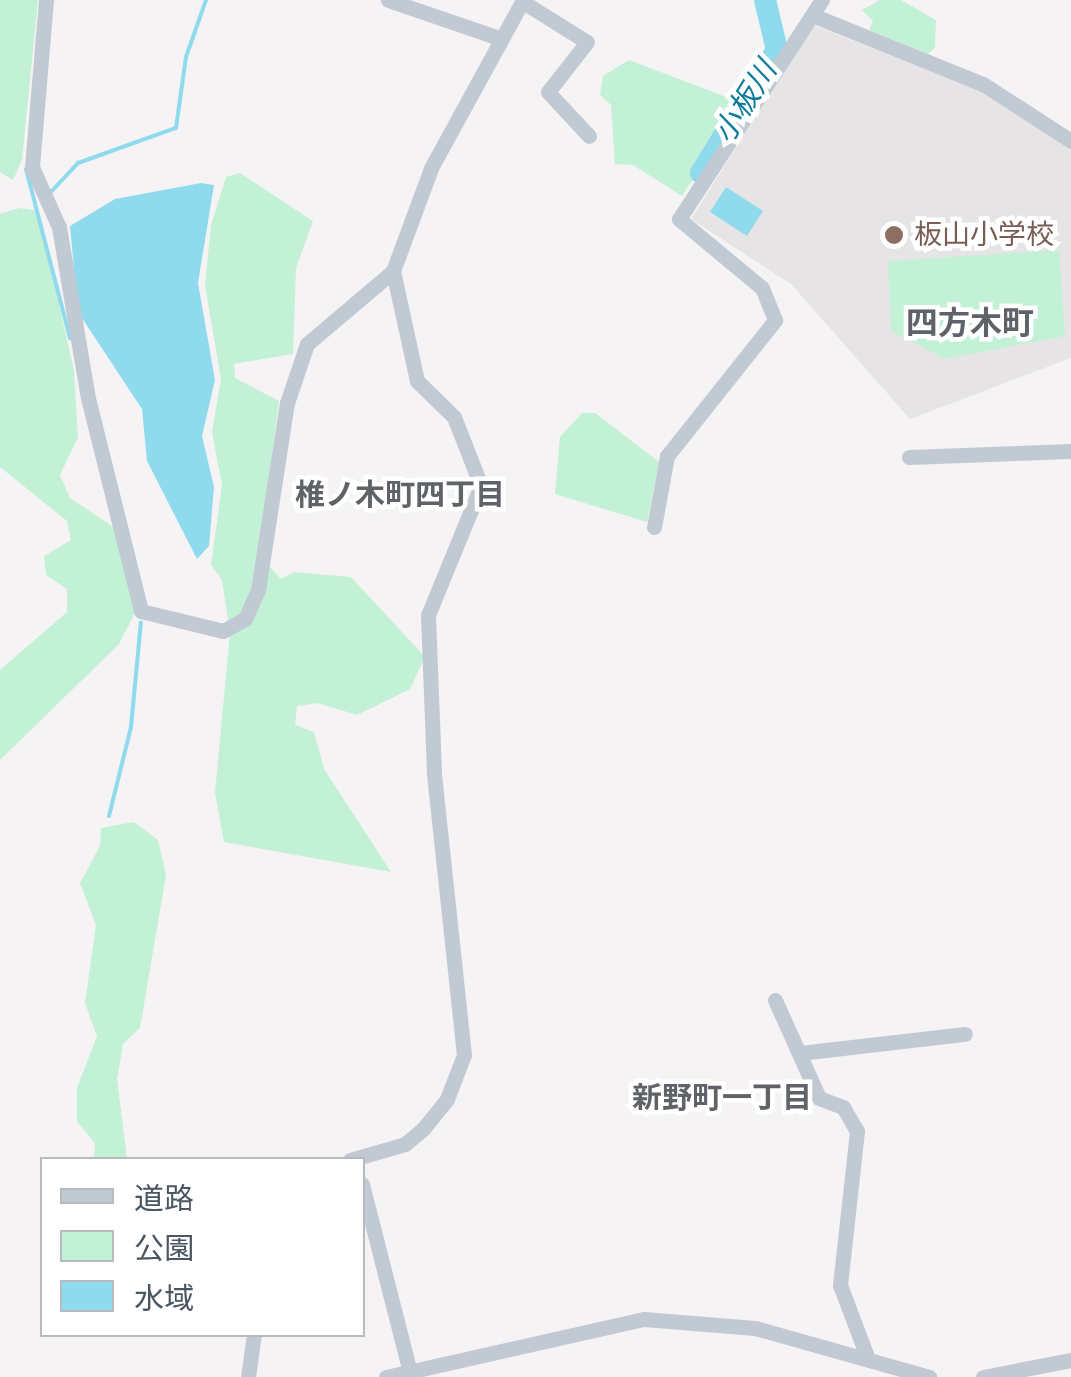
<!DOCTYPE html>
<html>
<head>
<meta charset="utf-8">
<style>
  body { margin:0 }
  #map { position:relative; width:1071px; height:1377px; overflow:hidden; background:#f5f3f3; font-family:"Work Sans","Noto Sans JP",sans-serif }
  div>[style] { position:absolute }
  .education>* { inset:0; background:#e6e4e5 }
  .green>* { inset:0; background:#c3f1d5 }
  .water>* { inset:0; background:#90daee }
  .stream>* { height:4px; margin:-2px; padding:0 2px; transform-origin:2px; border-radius:2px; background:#90daee }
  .river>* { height:22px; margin:-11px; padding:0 11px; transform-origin:11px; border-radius:11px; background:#90daee }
  .minor>* { height:15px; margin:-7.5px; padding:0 7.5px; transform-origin:7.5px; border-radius:7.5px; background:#c1cad2 }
  .dots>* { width:28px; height:28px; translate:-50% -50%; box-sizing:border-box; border:5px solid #fff; border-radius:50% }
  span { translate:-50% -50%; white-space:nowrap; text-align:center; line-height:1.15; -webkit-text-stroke:9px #fff; paint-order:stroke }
  .education-label { font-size:28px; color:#785e54 }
  .left { translate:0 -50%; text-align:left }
  .water-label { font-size:30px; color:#0c7c9b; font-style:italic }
  .neighbourhood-label { font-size:30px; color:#5f6368; font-weight:700 }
  .quarter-label { font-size:32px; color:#5f6368; font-weight:700 }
  .legend { position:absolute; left:40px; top:1157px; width:325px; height:180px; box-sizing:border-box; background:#fff; border:2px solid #b7bbc0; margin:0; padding:12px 18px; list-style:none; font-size:30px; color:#4a5661 }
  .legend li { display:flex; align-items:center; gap:20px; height:50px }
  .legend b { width:50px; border:2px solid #b7bbc0 }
</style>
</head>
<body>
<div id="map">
  <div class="education">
    <i style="clip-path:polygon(813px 25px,978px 90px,1071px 149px,1071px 358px,910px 419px,791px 284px,691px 219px)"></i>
  </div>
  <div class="green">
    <i style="clip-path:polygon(0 0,38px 0,22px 160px,13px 180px,0 172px)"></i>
    <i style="clip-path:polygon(880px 0,901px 0,936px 20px,935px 47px,928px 54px,869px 30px,873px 21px,862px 10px)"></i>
    <i style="clip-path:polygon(629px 60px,742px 103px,682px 196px,633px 165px,615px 164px,611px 105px,600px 95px,603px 76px)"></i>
    <i style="clip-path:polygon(240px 173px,313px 221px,296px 268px,293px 354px,234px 364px,235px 378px,279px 401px,259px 555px,281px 579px,294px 572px,351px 577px,425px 657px,410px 689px,357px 715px,318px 703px,297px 706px,295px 725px,314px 732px,324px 769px,391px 872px,224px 842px,215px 793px,230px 633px,222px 580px,211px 565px,222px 485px,212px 432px,221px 379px,205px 285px,211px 225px,226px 177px)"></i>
    <i style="clip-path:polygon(19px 208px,38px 211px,74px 371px,78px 437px,60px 475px,70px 498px,115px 528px,136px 611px,119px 644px,0 760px,0 670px,67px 612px,67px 589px,46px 575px,44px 556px,71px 540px,67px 521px,0 467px,0 214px)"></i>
    <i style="clip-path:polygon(1059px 250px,1065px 336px,945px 359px,891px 331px,888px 261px)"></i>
    <i style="clip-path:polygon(582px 413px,595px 413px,659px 462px,647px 522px,555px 494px,560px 437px)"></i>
    <i style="clip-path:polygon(134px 822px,158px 840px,166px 875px,140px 1028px,123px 1044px,117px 1079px,127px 1159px,94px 1159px,95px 1143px,77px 1122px,77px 1088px,97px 1036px,85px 1003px,96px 925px,80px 883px,100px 846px,101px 828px)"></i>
  </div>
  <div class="water">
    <i style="clip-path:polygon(201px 183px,214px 185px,198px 283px,215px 380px,202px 436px,214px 487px,209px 546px,197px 559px,147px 461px,142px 409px,78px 312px,70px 226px,115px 199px)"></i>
    <i style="clip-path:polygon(726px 187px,763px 211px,747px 236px,710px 212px)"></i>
  </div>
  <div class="stream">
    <i style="left:26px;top:169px;width:175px;rotate:75.4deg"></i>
    <i style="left:48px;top:195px;width:44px;rotate:-46.8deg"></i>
    <i style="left:78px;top:163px;width:104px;rotate:-19.7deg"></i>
    <i style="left:176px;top:128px;width:72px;rotate:-82deg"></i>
    <i style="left:186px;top:57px;width:60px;rotate:-70.7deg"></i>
    <i style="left:109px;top:816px;width:92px;rotate:-76.1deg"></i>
    <i style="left:131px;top:727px;width:105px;rotate:-84.6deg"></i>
  </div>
  <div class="river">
    <i style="left:701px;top:173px;width:145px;rotate:-58.3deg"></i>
    <i style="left:777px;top:50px;width:51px;rotate:-103.5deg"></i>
  </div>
  <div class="minor">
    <i style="left:46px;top:0;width:168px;rotate:94.8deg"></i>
    <i style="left:32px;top:167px;width:66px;rotate:65.8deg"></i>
    <i style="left:59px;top:227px;width:173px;rotate:80.4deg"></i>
    <i style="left:88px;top:398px;width:219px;rotate:76deg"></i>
    <i style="left:141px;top:611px;width:84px;rotate:13.7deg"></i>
    <i style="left:223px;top:631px;width:25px;rotate:-29deg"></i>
    <i style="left:245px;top:619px;width:32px;rotate:-66deg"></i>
    <i style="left:258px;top:590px;width:189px;rotate:-81.2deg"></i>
    <i style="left:287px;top:403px;width:62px;rotate:-71.3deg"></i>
    <i style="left:307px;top:344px;width:113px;rotate:-40.3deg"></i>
    <i style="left:393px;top:271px;width:110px;rotate:-69.7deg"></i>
    <i style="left:431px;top:168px;width:192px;rotate:-61.3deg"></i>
    <i style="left:388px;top:0;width:120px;rotate:18.9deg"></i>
    <i style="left:523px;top:2px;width:75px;rotate:32deg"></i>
    <i style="left:587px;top:42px;width:63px;rotate:128deg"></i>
    <i style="left:548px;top:92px;width:60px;rotate:47deg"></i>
    <i style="left:812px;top:15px;width:184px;rotate:22deg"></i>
    <i style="left:983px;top:84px;width:105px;rotate:32.9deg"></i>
    <i style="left:909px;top:457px;width:162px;rotate:-2.1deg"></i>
    <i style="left:654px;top:527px;width:72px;rotate:-79.6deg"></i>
    <i style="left:667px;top:456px;width:174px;rotate:-51.5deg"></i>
    <i style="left:775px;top:320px;width:35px;rotate:-112deg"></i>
    <i style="left:762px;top:288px;width:108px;rotate:-140.3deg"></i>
    <i style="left:679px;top:219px;width:262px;rotate:-56.9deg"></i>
    <i style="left:775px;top:1000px;width:107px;rotate:65.8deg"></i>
    <i style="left:819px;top:1098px;width:26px;rotate:21deg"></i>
    <i style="left:843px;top:1107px;width:28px;rotate:60deg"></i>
    <i style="left:857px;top:1131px;width:155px;rotate:96.3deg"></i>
    <i style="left:840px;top:1285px;width:79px;rotate:69.3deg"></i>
    <i style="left:800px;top:1053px;width:166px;rotate:-6.6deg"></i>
    <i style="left:350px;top:1160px;width:57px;rotate:-16.2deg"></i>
    <i style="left:405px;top:1144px;width:23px;rotate:-40deg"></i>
    <i style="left:423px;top:1129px;width:38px;rotate:-51deg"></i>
    <i style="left:447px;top:1099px;width:47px;rotate:-68.9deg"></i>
    <i style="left:464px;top:1055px;width:285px;rotate:-96.1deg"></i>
    <i style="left:434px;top:772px;width:157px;rotate:-92.2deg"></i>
    <i style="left:428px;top:615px;width:139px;rotate:-67.7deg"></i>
    <i style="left:481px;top:486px;width:74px;rotate:-111.4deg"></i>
    <i style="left:454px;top:417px;width:52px;rotate:-135.8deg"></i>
    <i style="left:417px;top:381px;width:113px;rotate:-102.3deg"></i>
    <i style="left:362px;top:1184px;width:190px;rotate:75.7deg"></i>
    <i style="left:248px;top:1377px;width:43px;rotate:-82.1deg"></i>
    <i style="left:386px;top:1377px;width:264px;rotate:-12.7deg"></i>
    <i style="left:644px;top:1319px;width:111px;rotate:4.6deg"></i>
    <i style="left:755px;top:1328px;width:181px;rotate:15.7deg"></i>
    <i style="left:983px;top:1377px;width:90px;rotate:-10.9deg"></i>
  </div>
  <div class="dots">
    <i style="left:894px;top:235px;background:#8d6e63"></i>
  </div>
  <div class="education-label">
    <span class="left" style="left:914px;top:235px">板山小学校</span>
  </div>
  <div class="water-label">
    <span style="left:745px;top:102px;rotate:-58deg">小板川</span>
  </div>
  <div class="neighbourhood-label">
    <span style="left:400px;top:495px">椎ノ木町四丁目</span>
    <span style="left:722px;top:1098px">新野町一丁目</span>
  </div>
  <div class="quarter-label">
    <span style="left:970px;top:323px">四方木町</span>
  </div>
  <ul class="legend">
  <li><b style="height:12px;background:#c1cad2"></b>道路</li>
  <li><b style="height:28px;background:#c3f1d5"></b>公園</li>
  <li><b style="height:28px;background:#90daee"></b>水域</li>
  </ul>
</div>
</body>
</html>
